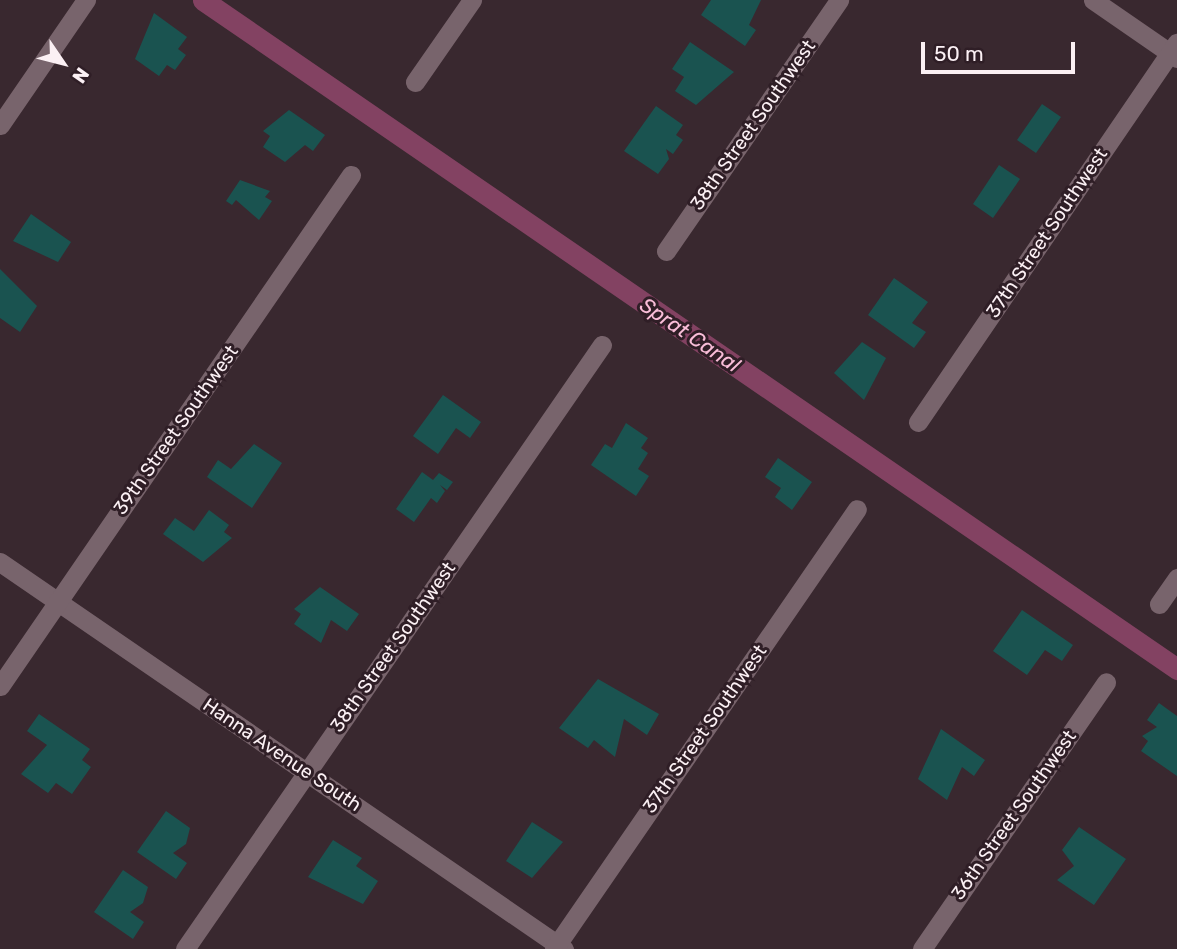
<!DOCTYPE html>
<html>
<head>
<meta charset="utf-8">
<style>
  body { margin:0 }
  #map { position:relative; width:1177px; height:949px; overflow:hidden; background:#39282f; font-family:Rubik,sans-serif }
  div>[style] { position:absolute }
  .canal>* { height:21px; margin:-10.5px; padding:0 10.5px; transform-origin:10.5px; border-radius:10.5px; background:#834262 }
  .building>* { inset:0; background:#1a5350 }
  .street>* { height:19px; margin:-9.5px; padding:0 9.5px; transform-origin:9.5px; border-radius:9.5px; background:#78646c }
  span { translate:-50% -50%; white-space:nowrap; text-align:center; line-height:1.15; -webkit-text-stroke:6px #2f1e26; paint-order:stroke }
  .street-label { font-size:19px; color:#fbf0f4 }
  .water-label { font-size:21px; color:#f9bdd8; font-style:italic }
  .north { position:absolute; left:28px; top:28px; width:70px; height:70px; -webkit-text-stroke:5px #2f1e26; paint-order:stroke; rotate:125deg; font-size:19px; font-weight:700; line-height:28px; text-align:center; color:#fbf0f4 }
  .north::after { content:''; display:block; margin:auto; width:24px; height:32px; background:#fbf0f4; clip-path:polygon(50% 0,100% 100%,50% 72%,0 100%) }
  .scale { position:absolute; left:921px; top:42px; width:154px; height:32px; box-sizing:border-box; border:4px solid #fbf0f4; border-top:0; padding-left:9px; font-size:21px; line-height:24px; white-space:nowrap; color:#fbf0f4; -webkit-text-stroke:5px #2f1e26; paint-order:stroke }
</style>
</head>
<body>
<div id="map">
  <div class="canal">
    <i style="left:203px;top:0;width:1182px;rotate:34.48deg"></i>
  </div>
  <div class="building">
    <i style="clip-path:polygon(711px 0,761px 0,749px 25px,756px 30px,745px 46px,701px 15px)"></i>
    <i style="clip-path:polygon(154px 13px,187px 37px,178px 49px,186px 55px,175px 70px,167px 65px,159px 76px,135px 59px)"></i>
    <i style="clip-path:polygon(690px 42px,734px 72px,696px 105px,675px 91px,684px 77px,672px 69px)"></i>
    <i style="clip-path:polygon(1042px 104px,1061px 117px,1036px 153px,1017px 140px)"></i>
    <i style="clip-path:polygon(656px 106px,683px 125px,676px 135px,683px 140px,673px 154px,666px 149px,669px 159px,658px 174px,624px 151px)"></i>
    <i style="clip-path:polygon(289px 110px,325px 135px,313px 151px,305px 145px,285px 162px,263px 147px,270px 136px,263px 131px)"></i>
    <i style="clip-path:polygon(999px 165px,1020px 179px,993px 218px,973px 204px)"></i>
    <i style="clip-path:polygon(240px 180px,270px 191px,265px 197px,272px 201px,259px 220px,236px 200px,232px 205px,226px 201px)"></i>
    <i style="clip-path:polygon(31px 214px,71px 242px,58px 262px,13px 241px)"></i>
    <i style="clip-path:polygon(0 269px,37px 306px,20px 332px,0 318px)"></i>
    <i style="clip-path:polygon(894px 278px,928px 302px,912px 323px,926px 332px,914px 348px,868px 315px)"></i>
    <i style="clip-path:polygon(862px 342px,886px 358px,864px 400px,834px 373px)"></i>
    <i style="clip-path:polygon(443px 395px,481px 422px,470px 438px,456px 428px,438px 454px,413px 436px)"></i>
    <i style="clip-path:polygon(626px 423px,648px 438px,641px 448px,648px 453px,638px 469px,649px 476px,636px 496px,591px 465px,605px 444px,612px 448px)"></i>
    <i style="clip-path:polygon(254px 444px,282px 463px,252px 508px,207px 477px,218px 460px,231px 469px)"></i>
    <i style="clip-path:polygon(778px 458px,812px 482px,792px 510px,775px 497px,781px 488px,765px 477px)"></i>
    <i style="clip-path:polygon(422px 472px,433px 480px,439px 473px,453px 482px,447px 490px,440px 485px,445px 491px,437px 503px,431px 498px,414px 522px,396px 509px)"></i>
    <i style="clip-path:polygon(209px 510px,229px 525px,224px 532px,232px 538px,203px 562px,163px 534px,175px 518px,194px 531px)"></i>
    <i style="clip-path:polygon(320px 587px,359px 614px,347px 631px,331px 620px,321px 643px,294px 624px,301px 614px,294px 609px)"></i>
    <i style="clip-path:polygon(1022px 610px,1073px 645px,1062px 661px,1045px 650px,1027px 675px,993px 651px)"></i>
    <i style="clip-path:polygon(598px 679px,659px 714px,647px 735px,624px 719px,615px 757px,594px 740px,588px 748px,559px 728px)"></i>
    <i style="clip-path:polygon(1159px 703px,1177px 716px,1177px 776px,1141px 751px,1148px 741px,1142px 736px,1157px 727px,1147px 720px)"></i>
    <i style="clip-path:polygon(39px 714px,90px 749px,82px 760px,91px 767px,72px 794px,56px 783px,48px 793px,21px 774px,47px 745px,27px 731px)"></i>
    <i style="clip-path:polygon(941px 729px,985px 760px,974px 776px,962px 767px,947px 800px,918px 779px)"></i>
    <i style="clip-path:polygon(166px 811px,190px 828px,186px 844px,173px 853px,187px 863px,176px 879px,137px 852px)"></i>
    <i style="clip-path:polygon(532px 822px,563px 842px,532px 878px,506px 861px)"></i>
    <i style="clip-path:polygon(1079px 827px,1126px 859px,1094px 905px,1057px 880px,1074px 866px,1062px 850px)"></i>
    <i style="clip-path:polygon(333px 840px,362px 858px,356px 866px,378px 881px,363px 904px,308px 877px)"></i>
    <i style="clip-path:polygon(123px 870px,148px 887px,143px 903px,130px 912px,144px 922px,133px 939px,94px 912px)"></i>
  </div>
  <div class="street">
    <i style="left:1093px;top:0;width:102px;rotate:34.6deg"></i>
    <i style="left:415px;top:82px;width:100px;rotate:-55.2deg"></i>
    <i style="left:0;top:125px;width:152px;rotate:-55.5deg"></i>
    <i style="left:666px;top:251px;width:305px;rotate:-55.4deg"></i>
    <i style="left:918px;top:422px;width:459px;rotate:-55.7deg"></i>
    <i style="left:0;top:562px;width:684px;rotate:34.46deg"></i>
    <i style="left:1159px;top:604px;width:32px;rotate:-55deg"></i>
    <i style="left:0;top:686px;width:620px;rotate:-55.52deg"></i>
    <i style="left:185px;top:949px;width:734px;rotate:-55.38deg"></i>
    <i style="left:554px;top:949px;width:534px;rotate:-55.45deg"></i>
    <i style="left:922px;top:949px;width:324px;rotate:-55.4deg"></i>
  </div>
  <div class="street-label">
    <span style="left:753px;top:125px;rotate:-55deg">38th Street Southwest</span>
    <span style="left:1047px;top:233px;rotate:-56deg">37th Street Southwest</span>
    <span style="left:176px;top:430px;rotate:-55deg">39th Street Southwest</span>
    <span style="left:393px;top:647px;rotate:-55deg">38th Street Southwest</span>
    <span style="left:705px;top:729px;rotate:-55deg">37th Street Southwest</span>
    <span style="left:282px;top:755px;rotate:34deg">Hanna Avenue South</span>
    <span style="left:1014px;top:815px;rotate:-55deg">36th Street Southwest</span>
  </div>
  <div class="water-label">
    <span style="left:690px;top:335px;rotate:34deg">Sprat Canal</span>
  </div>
  <div class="north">N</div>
  <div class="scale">50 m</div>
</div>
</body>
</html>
